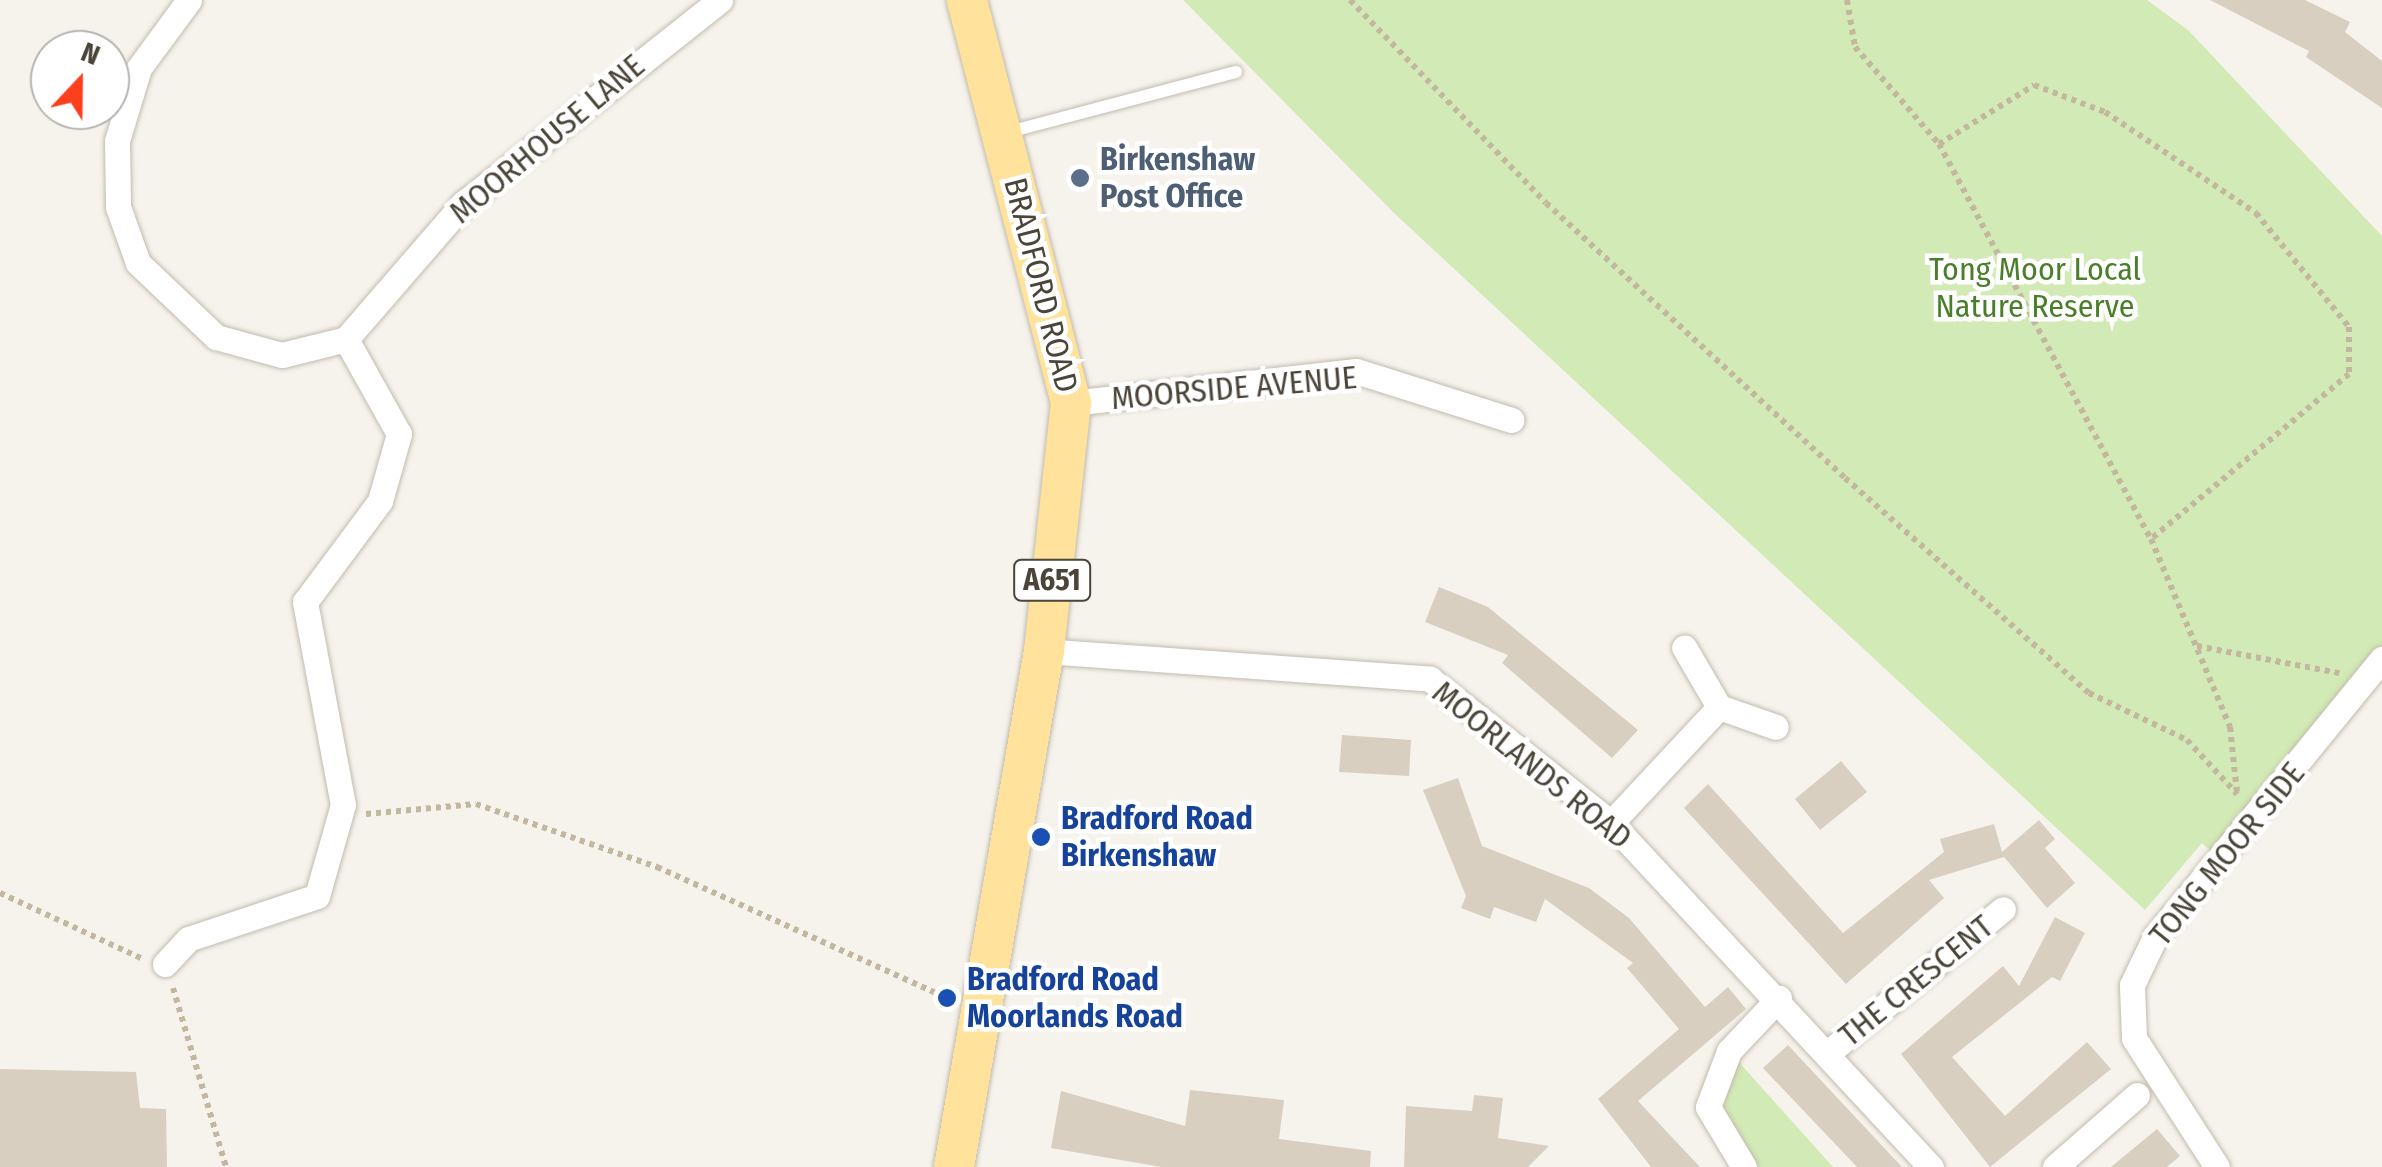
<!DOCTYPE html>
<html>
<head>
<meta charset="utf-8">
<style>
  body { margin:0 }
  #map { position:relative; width:2382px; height:1167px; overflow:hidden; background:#f6f3ec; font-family:"Fira Sans Condensed",sans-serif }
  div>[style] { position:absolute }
  .green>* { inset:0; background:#d2eab5 }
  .building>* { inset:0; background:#d8cfc1 }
  .path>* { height:6px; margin-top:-3px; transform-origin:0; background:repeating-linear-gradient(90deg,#c4b79f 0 5px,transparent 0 10px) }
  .roads { filter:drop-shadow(0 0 2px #c2bbae) drop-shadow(0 0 2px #c2bbae) }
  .service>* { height:12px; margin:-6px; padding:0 6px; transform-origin:6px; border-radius:6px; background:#fff }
  .minor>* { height:25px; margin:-12.5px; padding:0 12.5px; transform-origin:12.5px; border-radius:12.5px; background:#fff }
  .primary>* { height:40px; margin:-20px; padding:0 20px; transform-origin:20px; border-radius:20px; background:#ffe39c }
  .dots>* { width:28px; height:28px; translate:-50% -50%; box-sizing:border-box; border:5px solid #fff; border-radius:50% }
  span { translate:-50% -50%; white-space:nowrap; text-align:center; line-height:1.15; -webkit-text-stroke:9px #fff; paint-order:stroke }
  .shield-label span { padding:2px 8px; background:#fff; border:2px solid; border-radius:8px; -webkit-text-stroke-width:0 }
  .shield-label { font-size:30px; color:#4b4439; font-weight:700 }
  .street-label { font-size:32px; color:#4b4439 }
  .service-label { font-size:32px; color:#4e5e75; font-weight:700 }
  .left { translate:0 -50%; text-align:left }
  .park-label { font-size:32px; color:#4a7f2a }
  .transit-label { font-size:32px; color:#164399; font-weight:700 }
  .north { position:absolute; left:30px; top:30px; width:100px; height:100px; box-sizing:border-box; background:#fff; border:2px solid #b7b4b0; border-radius:50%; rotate:22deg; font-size:28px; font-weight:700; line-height:40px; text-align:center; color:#4b4439 }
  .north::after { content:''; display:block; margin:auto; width:35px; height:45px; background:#fc3f1d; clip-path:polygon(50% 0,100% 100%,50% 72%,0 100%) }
</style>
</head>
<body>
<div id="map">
  <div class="green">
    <i style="clip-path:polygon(1183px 0,2147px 0,2188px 30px,2382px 236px,2382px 675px,2230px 869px,2202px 843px,2145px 910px,1395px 214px)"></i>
    <i style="clip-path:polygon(1729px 1051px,1833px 1167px,1744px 1167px,1708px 1107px)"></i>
  </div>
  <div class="building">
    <i style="clip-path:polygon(2210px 0,2305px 0,2350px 22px,2345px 32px,2382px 61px,2382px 108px,2306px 57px,2309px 51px)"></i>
    <i style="clip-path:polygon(1439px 587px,1488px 607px,1638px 730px,1612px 758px,1502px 663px,1508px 655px,1425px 622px)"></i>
    <i style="clip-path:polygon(1342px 735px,1411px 740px,1409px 776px,1339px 772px)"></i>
    <i style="clip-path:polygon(1841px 761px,1867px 792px,1820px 830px,1795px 799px)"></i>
    <i style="clip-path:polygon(1458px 778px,1482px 846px,1589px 888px,1629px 918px,1705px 1007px,1728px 987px,1746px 1009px,1638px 1101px,1700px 1167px,1651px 1167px,1598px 1099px,1679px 1029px,1627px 968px,1633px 963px,1545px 899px,1536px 922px,1494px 907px,1490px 919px,1461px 908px,1466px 896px,1423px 790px)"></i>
    <i style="clip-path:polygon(1708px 784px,1843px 933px,1944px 852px,1940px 839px,1994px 824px,2002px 852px,2039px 820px,2055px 839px,2045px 848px,2075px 883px,2047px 908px,2004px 857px,1929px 880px,1944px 898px,1846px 984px,1684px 808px)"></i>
    <i style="clip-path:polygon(2055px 917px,2085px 933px,2060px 981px,2052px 977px,1952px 1057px,2005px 1116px,2087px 1042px,2111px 1069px,1990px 1167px,1901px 1054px,2003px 966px,2019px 986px)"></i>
    <i style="clip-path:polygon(1788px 1045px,1902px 1167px,1857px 1167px,1763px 1068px)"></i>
    <i style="clip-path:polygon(0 1069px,136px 1072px,140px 1108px,166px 1109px,167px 1167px,0 1167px)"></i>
    <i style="clip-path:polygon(1190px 1090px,1284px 1100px,1279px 1139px,1371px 1151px,1370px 1167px,1161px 1167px,1051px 1148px,1061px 1091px,1185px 1126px)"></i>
    <i style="clip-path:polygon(1474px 1095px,1503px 1098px,1498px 1138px,1549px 1146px,1528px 1167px,1404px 1167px,1406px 1106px,1472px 1111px)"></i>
    <i style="clip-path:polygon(2157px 1129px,2180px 1156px,2167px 1167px,2111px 1167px)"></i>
  </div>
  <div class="path">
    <i style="left:1350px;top:0;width:282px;rotate:46deg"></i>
    <i style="left:1546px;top:203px;width:406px;rotate:42.6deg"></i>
    <i style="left:1845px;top:478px;width:325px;rotate:41.4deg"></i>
    <i style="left:2089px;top:693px;width:109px;rotate:25.6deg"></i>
    <i style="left:2187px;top:740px;width:74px;rotate:47.2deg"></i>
    <i style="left:1847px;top:0;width:48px;rotate:80.3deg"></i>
    <i style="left:1855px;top:47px;width:128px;rotate:49.1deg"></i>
    <i style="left:1939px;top:144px;width:448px;rotate:61.8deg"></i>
    <i style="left:2151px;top:539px;width:204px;rotate:67.2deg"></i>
    <i style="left:2230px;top:727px;width:65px;rotate:83.9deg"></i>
    <i style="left:1939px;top:144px;width:112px;rotate:-31.8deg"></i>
    <i style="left:2034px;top:85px;width:76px;rotate:20.8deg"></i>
    <i style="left:2105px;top:112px;width:182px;rotate:33.8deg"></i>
    <i style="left:2256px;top:213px;width:147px;rotate:50.8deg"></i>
    <i style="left:2349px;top:327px;width:47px;rotate:90deg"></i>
    <i style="left:2349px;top:374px;width:258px;rotate:140.2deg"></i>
    <i style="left:2197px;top:646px;width:145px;rotate:10.8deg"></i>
    <i style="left:366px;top:814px;width:110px;rotate:-5.2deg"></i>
    <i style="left:476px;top:804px;width:192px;rotate:19.2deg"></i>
    <i style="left:657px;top:867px;width:320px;rotate:24.3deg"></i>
    <i style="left:0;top:893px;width:157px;rotate:24.8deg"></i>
    <i style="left:173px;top:988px;width:187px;rotate:73.5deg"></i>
  </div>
  <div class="roads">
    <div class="service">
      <i style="left:1005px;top:133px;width:239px;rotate:-14.8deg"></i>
    </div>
    <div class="minor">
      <i style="left:189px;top:0;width:84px;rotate:126.3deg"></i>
      <i style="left:139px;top:68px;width:76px;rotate:106.8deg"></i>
      <i style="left:117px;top:141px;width:66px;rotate:89.1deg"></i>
      <i style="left:118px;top:207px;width:59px;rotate:70.3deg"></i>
      <i style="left:138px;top:263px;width:108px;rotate:43.5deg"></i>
      <i style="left:216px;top:337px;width:68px;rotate:15.3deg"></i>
      <i style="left:282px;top:355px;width:66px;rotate:-14deg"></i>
      <i style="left:1071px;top:403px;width:287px;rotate:-6.4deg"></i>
      <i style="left:1356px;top:371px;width:163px;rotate:17.5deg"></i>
      <i style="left:1044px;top:651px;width:387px;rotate:4.1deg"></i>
      <i style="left:1430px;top:679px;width:231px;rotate:38.5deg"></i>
      <i style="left:1611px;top:823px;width:470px;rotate:47.1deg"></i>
      <i style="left:1719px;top:707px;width:60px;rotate:19.3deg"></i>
      <i style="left:1611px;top:823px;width:158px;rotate:-47deg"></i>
      <i style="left:1719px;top:707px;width:69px;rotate:-120.3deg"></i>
      <i style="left:165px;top:964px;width:34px;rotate:-47deg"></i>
      <i style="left:188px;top:939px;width:136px;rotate:-18.4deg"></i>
      <i style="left:317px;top:896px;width:95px;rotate:-74.1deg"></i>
      <i style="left:343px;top:805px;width:207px;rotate:-100.6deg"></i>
      <i style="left:305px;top:602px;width:126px;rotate:-53.4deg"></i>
      <i style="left:380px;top:501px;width:70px;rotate:-74.2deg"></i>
      <i style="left:399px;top:434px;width:109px;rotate:-119.2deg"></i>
      <i style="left:346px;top:339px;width:180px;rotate:-49.1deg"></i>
      <i style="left:464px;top:203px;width:327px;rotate:-38.4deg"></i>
      <i style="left:1829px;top:1052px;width:225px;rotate:-39.4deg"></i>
      <i style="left:1744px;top:1167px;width:70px;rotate:-121deg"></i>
      <i style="left:1708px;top:1107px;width:60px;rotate:-69.4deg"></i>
      <i style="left:1729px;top:1051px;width:73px;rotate:-46.7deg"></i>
      <i style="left:2055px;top:1167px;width:109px;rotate:-41.3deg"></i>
      <i style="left:2217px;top:1167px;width:153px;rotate:-122.8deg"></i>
      <i style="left:2134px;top:1038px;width:53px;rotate:-92.2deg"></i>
      <i style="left:2132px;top:985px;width:53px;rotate:-64.4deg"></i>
      <i style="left:2155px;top:937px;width:359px;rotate:-50.8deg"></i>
    </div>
    <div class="primary">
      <i style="left:954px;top:1167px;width:524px;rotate:-80.11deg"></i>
      <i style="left:1044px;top:651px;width:249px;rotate:-83.8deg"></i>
      <i style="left:1071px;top:403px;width:416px;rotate:-104.5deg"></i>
    </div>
  </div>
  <div class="dots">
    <i style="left:1080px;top:178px;background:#5c6f8a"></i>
    <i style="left:1041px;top:837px;background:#1a4fb4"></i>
    <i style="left:947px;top:998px;background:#1a4fb4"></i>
  </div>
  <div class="shield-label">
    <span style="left:1052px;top:580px">A651</span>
  </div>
  <div class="street-label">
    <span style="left:547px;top:139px;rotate:-40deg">MOORHOUSE LANE</span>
    <span style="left:1041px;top:285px;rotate:76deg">BRADFORD ROAD</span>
    <span style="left:1234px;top:388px;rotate:-5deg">MOORSIDE AVENUE</span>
    <span style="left:1532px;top:765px;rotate:39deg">MOORLANDS ROAD</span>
    <span style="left:2227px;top:854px;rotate:-51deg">TONG MOOR SIDE</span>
    <span style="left:1916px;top:981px;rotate:-39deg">THE CRESCENT</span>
  </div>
  <div class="service-label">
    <span class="left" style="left:1100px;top:178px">Birkenshaw<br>Post Office</span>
  </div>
  <div class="park-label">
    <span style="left:2035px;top:288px">Tong Moor Local<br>Nature Reserve</span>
  </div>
  <div class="transit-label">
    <span class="left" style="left:1061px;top:837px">Bradford Road<br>Birkenshaw</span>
    <span class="left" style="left:967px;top:998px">Bradford Road<br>Moorlands Road</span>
  </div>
  <div class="north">N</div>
</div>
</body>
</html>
